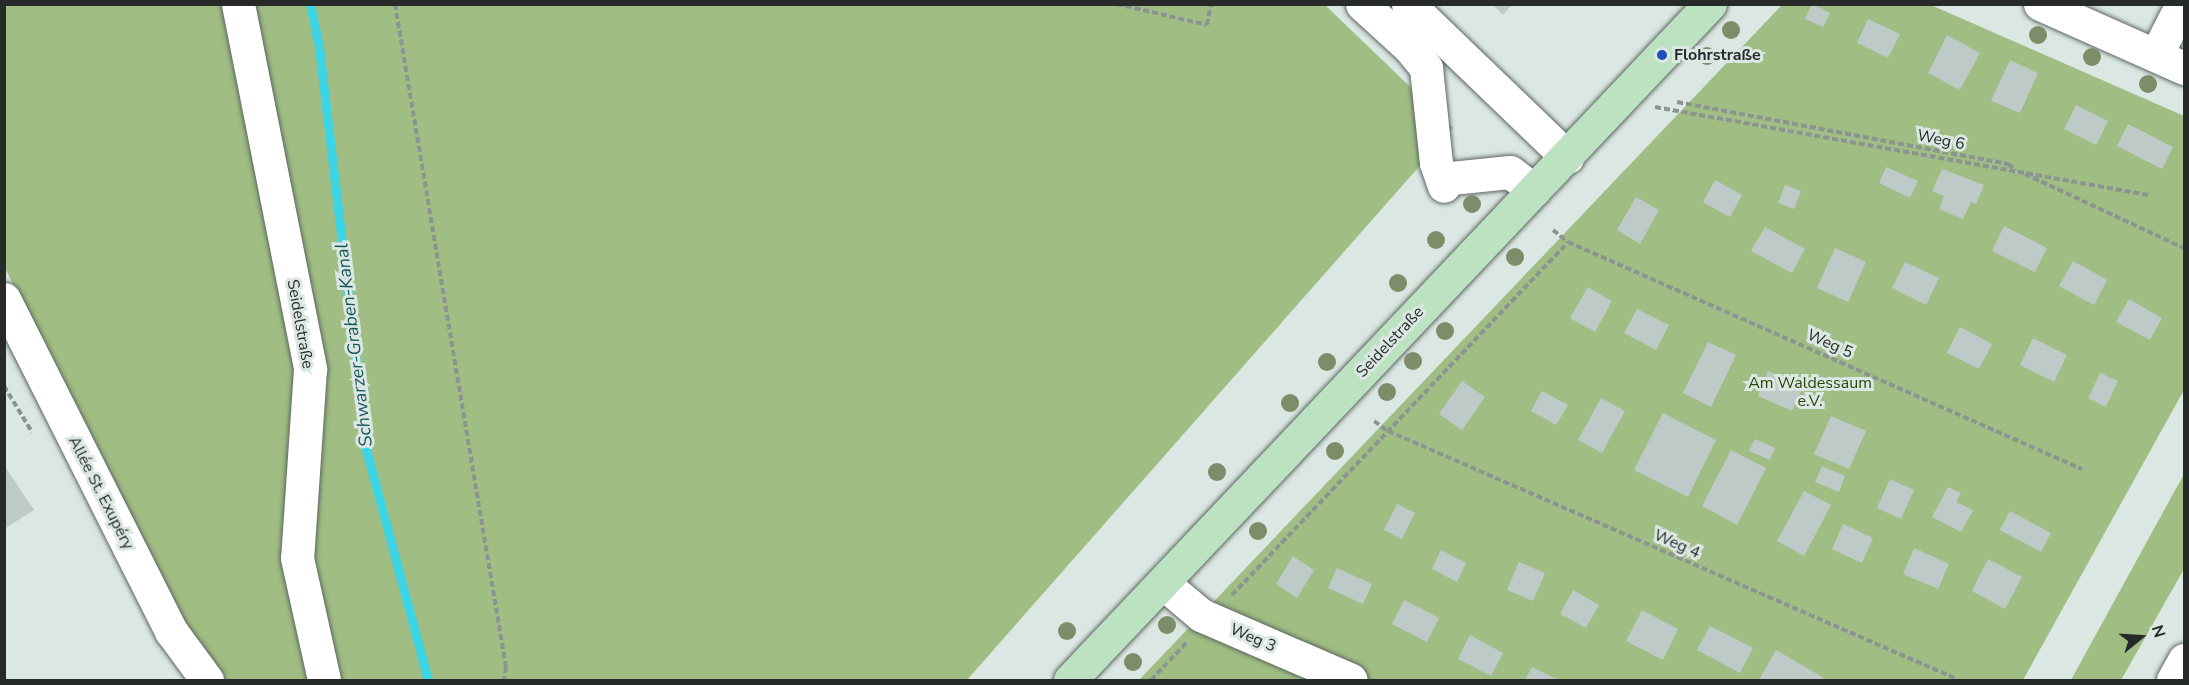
<!DOCTYPE html>
<html>
<head>
<meta charset="utf-8">
<style>
  body { margin:0 }
  #map { position:relative; width:2189px; height:685px; overflow:hidden; background:#dbe7e2; font-family:"Nunito Sans",sans-serif }
  div>[style] { position:absolute }
  .green>* { inset:0; background:#a0bd83 }
  .stream>* { height:9px; margin:-4.5px; padding:0 4.5px; transform-origin:4.5px; border-radius:4.5px; background:#3dd4e4 }
  .building>* { inset:0; background:#bdcac8 }
  .path>* { height:4px; margin-top:-2px; transform-origin:0; background:repeating-linear-gradient(90deg,#8b9491 0 6px,transparent 0 9px) }
  .roads { filter:drop-shadow(0 0 2px #5d6762) drop-shadow(0 0 2px #5d6762) }
  .minor>* { height:33px; margin:-16.5px; padding:0 16.5px; transform-origin:16.5px; border-radius:16.5px; background:#fff }
  .major>* { height:33px; margin:-16.5px; padding:0 16.5px; transform-origin:16.5px; border-radius:16.5px; background:#bce2c2 }
  .trees>* { width:18px; height:18px; margin:-9px; border-radius:50%; background:#7b8e69 }
  .dots>* { width:16px; height:16px; translate:-50% -50%; box-sizing:border-box; border:3px solid #dbe7e2; border-radius:50% }
  span { translate:-50% -50%; white-space:nowrap; text-align:center; line-height:1.15; -webkit-text-stroke:6px #dbe7e2; paint-order:stroke }
  .poi-label { font-size:16px; color:#262b29; font-weight:700 }
  .left { translate:0 -50%; text-align:left }
  .street-label { font-size:16px; color:#262b29 }
  .park-label { font-size:16px; color:#2c4606 }
  .water-label { font-size:18px; color:#16545b; font-style:italic }
  .frame { position:absolute; inset:0; border:6px solid #262b29; pointer-events:none }
  .north { position:absolute; left:2111px; top:607px; width:60px; height:60px; -webkit-text-stroke:4px #dbe7e2; paint-order:stroke; rotate:72deg; font-size:16px; font-weight:700; line-height:24px; text-align:center; color:#262b29 }
  .north::after { content:''; display:block; margin:auto; width:21px; height:27px; background:#262b29; clip-path:polygon(50% 0,100% 100%,50% 72%,0 100%) }
</style>
</head>
<body>
<div id="map">
  <div class="green">
    <i style="clip-path:polygon(5px 5px,1325px 5px,1453px 128px,967px 680px,221px 680px,172px 607px,5px 268px)"></i>
    <i style="clip-path:polygon(1782px 5px,1931px 5px,2184px 116px,2184px 390px,2023px 680px,1139px 680px)"></i>
    <i style="clip-path:polygon(2184px 474px,2184px 569px,2121px 680px,2071px 680px)"></i>
  </div>
  <div class="stream">
    <i style="left:310px;top:4px;width:44px;rotate:78.2deg"></i>
    <i style="left:319px;top:47px;width:405px;rotate:83.3deg"></i>
    <i style="left:366px;top:449px;width:239px;rotate:75deg"></i>
  </div>
  <div class="building">
    <i style="clip-path:polygon(1492px 4px,1513px 4px,1503px 15px)"></i>
    <i style="clip-path:polygon(1812px 4px,1830px 13px,1823px 27px,1805px 19px)"></i>
    <i style="clip-path:polygon(1868px 19px,1900px 34px,1888px 58px,1857px 43px)"></i>
    <i style="clip-path:polygon(1947px 35px,1980px 53px,1960px 90px,1928px 73px)"></i>
    <i style="clip-path:polygon(2010px 60px,2038px 73px,2020px 113px,1991px 101px)"></i>
    <i style="clip-path:polygon(2076px 105px,2108px 121px,2096px 145px,2064px 129px)"></i>
    <i style="clip-path:polygon(2128px 124px,2173px 147px,2162px 169px,2117px 146px)"></i>
    <i style="clip-path:polygon(1886px 167px,1918px 181px,1910px 198px,1879px 183px)"></i>
    <i style="clip-path:polygon(1942px 169px,1984px 185px,1976px 204px,1971px 202px,1963px 219px,1939px 209px,1944px 196px,1932px 191px)"></i>
    <i style="clip-path:polygon(1715px 180px,1742px 195px,1730px 217px,1703px 202px)"></i>
    <i style="clip-path:polygon(1785px 185px,1801px 191px,1794px 209px,1778px 203px)"></i>
    <i style="clip-path:polygon(1636px 197px,1659px 210px,1640px 244px,1617px 230px)"></i>
    <i style="clip-path:polygon(2004px 226px,2047px 248px,2035px 272px,1992px 251px)"></i>
    <i style="clip-path:polygon(1765px 227px,1805px 249px,1792px 273px,1751px 251px)"></i>
    <i style="clip-path:polygon(1835px 248px,1866px 262px,1848px 302px,1817px 288px)"></i>
    <i style="clip-path:polygon(2073px 261px,2107px 280px,2094px 305px,2059px 286px)"></i>
    <i style="clip-path:polygon(1905px 262px,1939px 278px,1926px 305px,1892px 288px)"></i>
    <i style="clip-path:polygon(1588px 287px,1612px 301px,1595px 332px,1570px 318px)"></i>
    <i style="clip-path:polygon(2129px 299px,2162px 318px,2150px 340px,2116px 322px)"></i>
    <i style="clip-path:polygon(1637px 309px,1669px 325px,1656px 350px,1624px 333px)"></i>
    <i style="clip-path:polygon(1960px 327px,1992px 344px,1979px 369px,1947px 353px)"></i>
    <i style="clip-path:polygon(2033px 338px,2067px 355px,2054px 382px,2020px 365px)"></i>
    <i style="clip-path:polygon(1708px 342px,1736px 355px,1711px 407px,1683px 393px)"></i>
    <i style="clip-path:polygon(1768px 371px,1803px 387px,1792px 411px,1758px 396px)"></i>
    <i style="clip-path:polygon(2100px 373px,2118px 381px,2106px 407px,2088px 398px)"></i>
    <i style="clip-path:polygon(1462px 381px,1485px 397px,1462px 430px,1439px 414px)"></i>
    <i style="clip-path:polygon(1542px 391px,1568px 405px,1556px 425px,1531px 411px)"></i>
    <i style="clip-path:polygon(1601px 398px,1625px 411px,1602px 453px,1578px 440px)"></i>
    <i style="clip-path:polygon(1663px 413px,1716px 440px,1688px 497px,1634px 470px)"></i>
    <i style="clip-path:polygon(1831px 416px,1866px 431px,1849px 469px,1814px 454px)"></i>
    <i style="clip-path:polygon(1755px 439px,1775px 448px,1770px 460px,1749px 451px)"></i>
    <i style="clip-path:polygon(1731px 450px,1766px 468px,1737px 525px,1702px 506px)"></i>
    <i style="clip-path:polygon(4px 465px,34px 510px,4px 529px)"></i>
    <i style="clip-path:polygon(1822px 466px,1845px 476px,1839px 492px,1815px 482px)"></i>
    <i style="clip-path:polygon(1890px 479px,1914px 490px,1901px 519px,1877px 508px)"></i>
    <i style="clip-path:polygon(1948px 487px,1961px 493px,1956px 502px,1973px 510px,1961px 532px,1932px 517px)"></i>
    <i style="clip-path:polygon(1804px 491px,1831px 505px,1804px 556px,1777px 541px)"></i>
    <i style="clip-path:polygon(1397px 504px,1415px 513px,1402px 539px,1384px 530px)"></i>
    <i style="clip-path:polygon(2010px 511px,2051px 533px,2041px 552px,2000px 530px)"></i>
    <i style="clip-path:polygon(1843px 524px,1873px 538px,1862px 563px,1832px 549px)"></i>
    <i style="clip-path:polygon(1914px 548px,1949px 564px,1938px 589px,1903px 574px)"></i>
    <i style="clip-path:polygon(1441px 550px,1466px 563px,1457px 582px,1432px 569px)"></i>
    <i style="clip-path:polygon(1293px 556px,1314px 570px,1297px 598px,1276px 584px)"></i>
    <i style="clip-path:polygon(1988px 559px,2022px 577px,2005px 609px,1972px 591px)"></i>
    <i style="clip-path:polygon(1519px 562px,1545px 573px,1533px 601px,1507px 590px)"></i>
    <i style="clip-path:polygon(1337px 568px,1372px 584px,1363px 604px,1328px 588px)"></i>
    <i style="clip-path:polygon(1573px 590px,1599px 605px,1586px 628px,1560px 614px)"></i>
    <i style="clip-path:polygon(1404px 600px,1439px 618px,1427px 642px,1392px 624px)"></i>
    <i style="clip-path:polygon(1642px 610px,1678px 629px,1663px 660px,1626px 641px)"></i>
    <i style="clip-path:polygon(1710px 626px,1753px 648px,1740px 673px,1697px 650px)"></i>
    <i style="clip-path:polygon(1470px 635px,1503px 653px,1491px 676px,1458px 659px)"></i>
    <i style="clip-path:polygon(1776px 650px,1824px 678px,1822px 680px,1759px 680px)"></i>
    <i style="clip-path:polygon(1532px 667px,1558px 680px,1525px 680px)"></i>
  </div>
  <div class="path">
    <i style="left:395px;top:4px;width:672px;rotate:80.5deg"></i>
    <i style="left:506px;top:667px;width:13px;rotate:99deg"></i>
    <i style="left:1117px;top:4px;width:92px;rotate:13.1deg"></i>
    <i style="left:1207px;top:25px;width:21px;rotate:-79deg"></i>
    <i style="left:1677px;top:102px;width:337px;rotate:10.6deg"></i>
    <i style="left:2008px;top:164px;width:9px;rotate:36deg"></i>
    <i style="left:1655px;top:107px;width:501px;rotate:10.12deg"></i>
    <i style="left:2025px;top:174px;width:175px;rotate:25deg"></i>
    <i style="left:1553px;top:230px;width:19px;rotate:39deg"></i>
    <i style="left:1568px;top:242px;width:562px;rotate:23.83deg"></i>
    <i style="left:4px;top:386px;width:54px;rotate:58.7deg"></i>
    <i style="left:1374px;top:421px;width:17px;rotate:36deg"></i>
    <i style="left:1388px;top:431px;width:621px;rotate:23.55deg"></i>
    <i style="left:1232px;top:595px;width:487px;rotate:-46.4deg"></i>
    <i style="left:1151px;top:680px;width:52px;rotate:-46.5deg"></i>
  </div>
  <div class="roads">
    <div class="minor">
      <i style="left:238px;top:4px;width:372px;rotate:78.8deg"></i>
      <i style="left:310px;top:369px;width:189px;rotate:93.9deg"></i>
      <i style="left:297px;top:558px;width:125px;rotate:77.5deg"></i>
      <i style="left:1362px;top:4px;width:65px;rotate:42.5deg"></i>
      <i style="left:1410px;top:48px;width:26px;rotate:51deg"></i>
      <i style="left:1426px;top:68px;width:96px;rotate:84deg"></i>
      <i style="left:1436px;top:163px;width:24px;rotate:71deg"></i>
      <i style="left:1408px;top:4px;width:221px;rotate:43.9deg"></i>
      <i style="left:2040px;top:4px;width:158px;rotate:24deg"></i>
      <i style="left:2156px;top:55px;width:57px;rotate:-63deg"></i>
      <i style="left:1451px;top:178px;width:59px;rotate:-5.8deg"></i>
      <i style="left:1510px;top:172px;width:30px;rotate:37deg"></i>
      <i style="left:4px;top:299px;width:372px;rotate:63.3deg"></i>
      <i style="left:171px;top:631px;width:61px;rotate:53.7deg"></i>
      <i style="left:1163px;top:583px;width:50px;rotate:40.1deg"></i>
      <i style="left:1201px;top:615px;width:163px;rotate:23.4deg"></i>
      <i style="left:2173px;top:680px;width:23px;rotate:-61deg"></i>
    </div>
    <div class="major">
      <i style="left:1070px;top:680px;width:931px;rotate:-46.57deg"></i>
    </div>
  </div>
  <div class="trees">
    <i style="left:1731px;top:30px"></i>
    <i style="left:2038px;top:35px"></i>
    <i style="left:1707px;top:56px"></i>
    <i style="left:2092px;top:57px"></i>
    <i style="left:2148px;top:84px"></i>
    <i style="left:1472px;top:204px"></i>
    <i style="left:1436px;top:240px"></i>
    <i style="left:1515px;top:257px"></i>
    <i style="left:1398px;top:283px"></i>
    <i style="left:1445px;top:331px"></i>
    <i style="left:1413px;top:361px"></i>
    <i style="left:1327px;top:362px"></i>
    <i style="left:1387px;top:392px"></i>
    <i style="left:1290px;top:403px"></i>
    <i style="left:1335px;top:451px"></i>
    <i style="left:1217px;top:472px"></i>
    <i style="left:1258px;top:531px"></i>
    <i style="left:1167px;top:625px"></i>
    <i style="left:1067px;top:631px"></i>
    <i style="left:1133px;top:662px"></i>
  </div>
  <div class="dots">
    <i style="left:1662px;top:55px;background:#1c4dba"></i>
  </div>
  <div class="poi-label">
    <span class="left" style="left:1674px;top:55px">Flohrstraße</span>
  </div>
  <div class="street-label">
    <span style="left:1941px;top:140px;rotate:11deg">Weg 6</span>
    <span style="left:300px;top:324px;rotate:80deg">Seidelstraße</span>
    <span style="left:1390px;top:342px;rotate:-47deg">Seidelstraße</span>
    <span style="left:1830px;top:344px;rotate:24deg">Weg 5</span>
    <span style="left:101px;top:493px;rotate:63deg">Allée St. Exupéry</span>
    <span style="left:1677px;top:544px;rotate:24deg">Weg 4</span>
    <span style="left:1253px;top:638px;rotate:23deg">Weg 3</span>
  </div>
  <div class="park-label">
    <span style="left:1810px;top:392px">Am Waldessaum<br>e.V.</span>
  </div>
  <div class="water-label">
    <span style="left:354px;top:345px;rotate:-97deg">Schwarzer-Graben-Kanal</span>
  </div>
  <div class="frame"></div>
  <div class="north">N</div>
</div>
</body>
</html>
